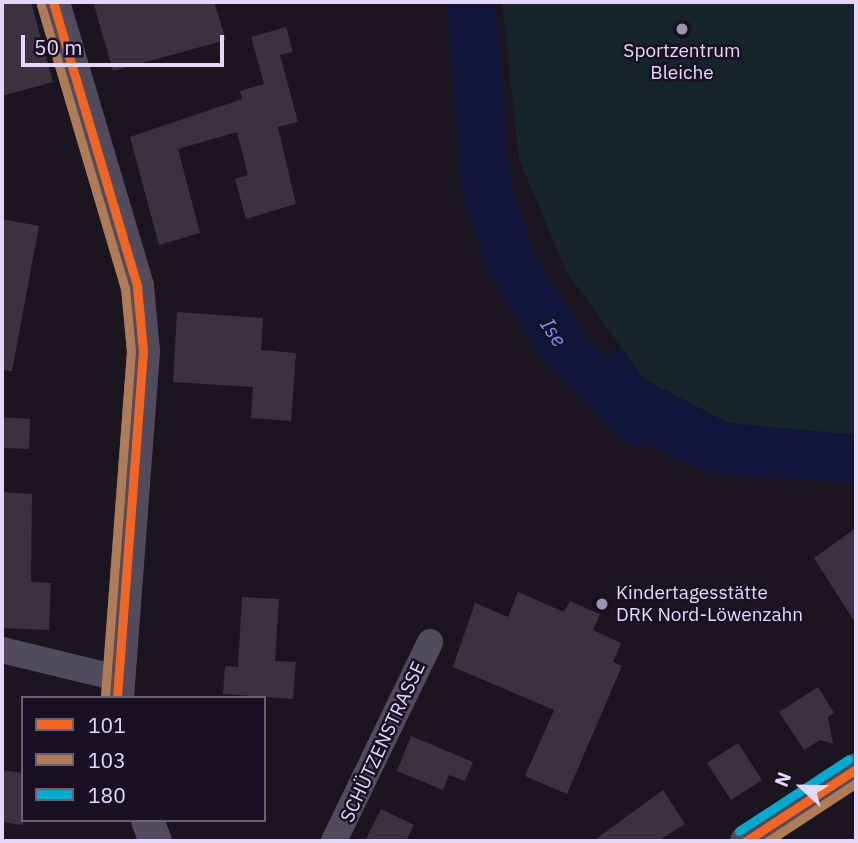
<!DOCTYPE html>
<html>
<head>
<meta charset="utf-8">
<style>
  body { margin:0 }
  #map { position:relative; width:858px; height:843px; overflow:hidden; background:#1a151f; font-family:"IBM Plex Sans",sans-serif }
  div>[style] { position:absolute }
  .green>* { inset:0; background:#16252a }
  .water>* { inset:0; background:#11153a }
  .river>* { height:49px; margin:-24.5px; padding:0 24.5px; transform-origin:24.5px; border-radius:24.5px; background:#11153a }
  .building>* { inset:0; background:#393341 }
  .minor>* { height:26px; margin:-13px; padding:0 13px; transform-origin:13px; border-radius:13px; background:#514b5e }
  .tertiary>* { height:33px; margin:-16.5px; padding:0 16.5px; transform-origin:16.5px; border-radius:16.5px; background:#514b5e }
  .bus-1>* { height:9px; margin:-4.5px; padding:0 4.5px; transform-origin:4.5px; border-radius:4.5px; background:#f26522 }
  .bus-2>* { height:9px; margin:-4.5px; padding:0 4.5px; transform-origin:4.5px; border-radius:4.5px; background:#b07c57 }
  .bus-3>* { height:9px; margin:-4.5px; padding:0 4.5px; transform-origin:4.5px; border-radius:4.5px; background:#00a9ce }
  .dots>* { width:19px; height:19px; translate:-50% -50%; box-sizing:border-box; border:4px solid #191123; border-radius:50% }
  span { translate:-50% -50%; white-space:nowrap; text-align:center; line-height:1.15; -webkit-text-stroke:5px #191123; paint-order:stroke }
  .poi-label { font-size:19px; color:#e4d8fa }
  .left { translate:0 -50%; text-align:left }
  .street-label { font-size:19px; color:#e4d8fa }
  .water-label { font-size:21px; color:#7295ee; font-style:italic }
  .frame { position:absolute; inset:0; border:4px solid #e4d8fa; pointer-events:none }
  .legend { position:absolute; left:21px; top:696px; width:245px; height:126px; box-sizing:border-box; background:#191123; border:2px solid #6a6179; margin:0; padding:9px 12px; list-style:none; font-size:21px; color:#e4d8fa }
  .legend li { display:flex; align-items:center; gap:14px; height:35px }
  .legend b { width:35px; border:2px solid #6a6179 }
  .north { position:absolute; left:767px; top:752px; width:70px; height:70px; -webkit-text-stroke:5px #191123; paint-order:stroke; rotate:292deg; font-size:19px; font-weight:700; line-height:28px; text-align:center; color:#e4d8fa }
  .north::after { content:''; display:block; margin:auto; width:24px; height:32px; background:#e4d8fa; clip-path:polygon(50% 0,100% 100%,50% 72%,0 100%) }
  .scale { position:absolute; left:21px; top:35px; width:203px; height:32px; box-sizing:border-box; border:4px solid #e4d8fa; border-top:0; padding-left:9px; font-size:21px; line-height:24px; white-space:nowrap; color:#e4d8fa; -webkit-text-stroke:5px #191123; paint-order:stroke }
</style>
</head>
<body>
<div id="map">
  <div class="green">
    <i style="clip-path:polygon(502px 2px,856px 2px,856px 435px,728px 423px,644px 379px,566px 271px,519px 159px)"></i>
  </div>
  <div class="water">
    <i style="clip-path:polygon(619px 345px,644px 379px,728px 423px,856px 435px,856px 483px,714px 475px,629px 438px,582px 381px)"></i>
  </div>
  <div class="river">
    <i style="left:470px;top:2px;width:188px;rotate:85.1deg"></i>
    <i style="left:486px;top:189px;width:77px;rotate:71.8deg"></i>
    <i style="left:510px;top:262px;width:102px;rotate:57.9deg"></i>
    <i style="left:564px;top:348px;width:104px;rotate:44.6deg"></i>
  </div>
  <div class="building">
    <i style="clip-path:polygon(2px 2px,31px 2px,53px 82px,2px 96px)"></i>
    <i style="clip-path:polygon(106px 2px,214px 2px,226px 40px,113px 71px,94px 5px)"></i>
    <i style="clip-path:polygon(286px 27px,293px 52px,280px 55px,298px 122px,278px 127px,296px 204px,246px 219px,235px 179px,248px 175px,237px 132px,178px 149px,200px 233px,159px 245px,130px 137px,242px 99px,240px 91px,264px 84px,251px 37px)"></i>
    <i style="clip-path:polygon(2px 219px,39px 226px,12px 371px,2px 370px)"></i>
    <i style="clip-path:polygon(177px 312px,263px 318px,261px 350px,296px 353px,291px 421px,251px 418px,253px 387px,173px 382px)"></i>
    <i style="clip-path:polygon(2px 417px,30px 419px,29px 449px,2px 448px)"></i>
    <i style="clip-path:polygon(2px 492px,32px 494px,31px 582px,51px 583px,49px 630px,2px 628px)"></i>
    <i style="clip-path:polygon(856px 528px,856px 624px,814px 558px)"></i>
    <i style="clip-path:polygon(518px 592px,564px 612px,570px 601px,600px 614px,593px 630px,621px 643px,613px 662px,622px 666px,567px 794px,525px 776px,554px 710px,453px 667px,475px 603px,508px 617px)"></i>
    <i style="clip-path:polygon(242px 597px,279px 599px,275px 661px,296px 662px,293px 699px,223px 694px,225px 666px,238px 667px)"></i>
    <i style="clip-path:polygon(818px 687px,834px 713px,828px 717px,833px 744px,820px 740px,804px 750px,779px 712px)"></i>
    <i style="clip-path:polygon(411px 736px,473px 762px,465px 781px,449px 775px,443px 790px,397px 771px)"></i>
    <i style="clip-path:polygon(738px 743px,762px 780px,731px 800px,707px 763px)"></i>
    <i style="clip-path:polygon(2px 770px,23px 773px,23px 825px,2px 822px)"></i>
    <i style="clip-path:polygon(663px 790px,685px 824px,658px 841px,593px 841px)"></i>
    <i style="clip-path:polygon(381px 809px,414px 825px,406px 841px,365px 841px)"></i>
  </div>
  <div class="minor">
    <i style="left:2px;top:650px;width:115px;rotate:13.6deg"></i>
    <i style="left:334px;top:841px;width:221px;rotate:-64.2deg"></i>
  </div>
  <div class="tertiary">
    <i style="left:53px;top:2px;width:296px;rotate:73.5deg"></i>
    <i style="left:137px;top:286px;width:65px;rotate:84.7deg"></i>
    <i style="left:143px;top:351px;width:348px;rotate:94.3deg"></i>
    <i style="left:147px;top:820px;width:22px;rotate:69deg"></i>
    <i style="left:746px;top:841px;width:131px;rotate:-33.2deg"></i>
  </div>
  <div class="bus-1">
    <i style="left:53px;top:2px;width:296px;rotate:73.5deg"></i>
    <i style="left:137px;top:286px;width:65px;rotate:84.7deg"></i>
    <i style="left:143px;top:351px;width:348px;rotate:94.3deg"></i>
    <i style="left:746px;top:841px;width:131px;rotate:-33.2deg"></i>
  </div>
  <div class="bus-2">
    <i style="left:41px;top:5px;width:295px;rotate:73.5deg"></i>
    <i style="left:125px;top:288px;width:63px;rotate:84.6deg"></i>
    <i style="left:131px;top:351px;width:347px;rotate:94.3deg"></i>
    <i style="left:768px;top:841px;width:105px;rotate:-33.4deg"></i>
  </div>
  <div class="bus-3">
    <i style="left:739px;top:831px;width:131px;rotate:-33.2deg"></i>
  </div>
  <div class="dots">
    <i style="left:682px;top:29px;background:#9d94ad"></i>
    <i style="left:602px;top:604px;background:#9d94ad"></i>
  </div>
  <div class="poi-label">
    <span style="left:682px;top:62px">Sportzentrum<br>Bleiche</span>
    <span class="left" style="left:616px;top:604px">Kindertagesstätte<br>DRK Nord-Löwenzahn</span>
  </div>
  <div class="street-label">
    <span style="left:383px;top:742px;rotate:-65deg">SCHÜTZENSTRASSE</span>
  </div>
  <div class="water-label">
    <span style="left:554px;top:332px;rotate:56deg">Ise</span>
  </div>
  <div class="frame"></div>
  <ul class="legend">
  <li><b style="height:9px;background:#f26522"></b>101</li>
  <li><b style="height:9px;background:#b07c57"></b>103</li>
  <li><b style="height:9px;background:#00a9ce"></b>180</li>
  </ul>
  <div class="north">N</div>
  <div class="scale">50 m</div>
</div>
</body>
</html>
